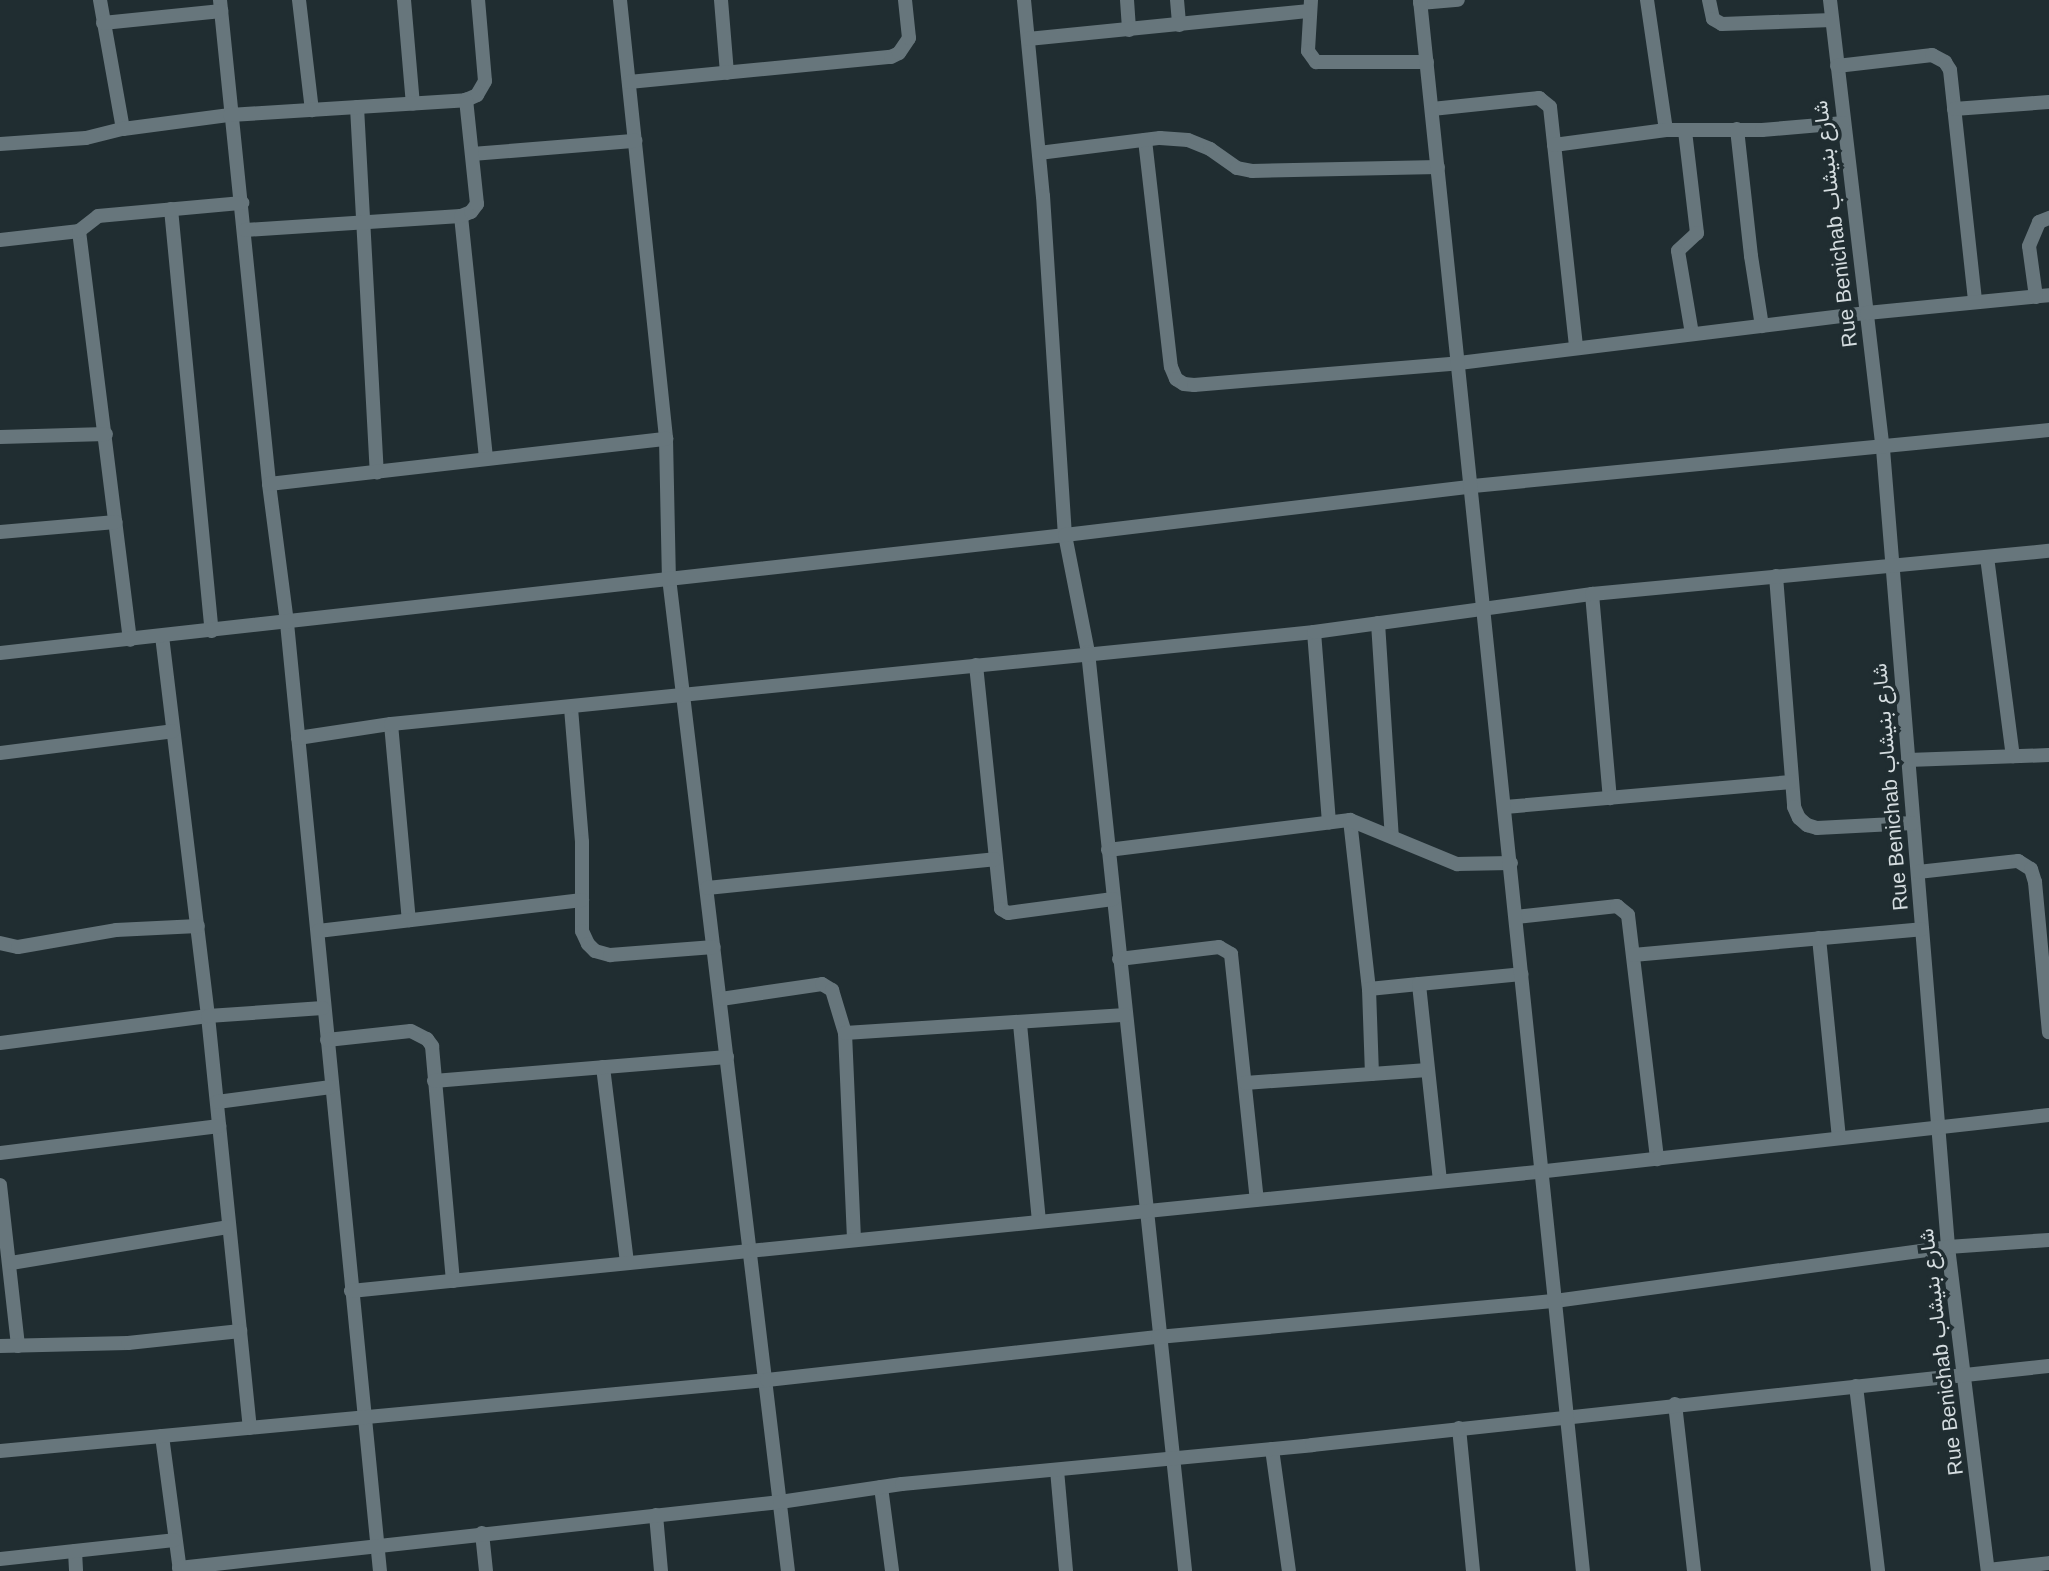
<!DOCTYPE html>
<html>
<head>
<meta charset="utf-8">
<style>
  body { margin:0 }
  #map { position:relative; width:2049px; height:1571px; overflow:hidden; background:#202d31; font-family:Helvetica,Vazirmatn,sans-serif }
  div>[style] { position:absolute }
  .minor>* { height:14px; margin:-7px; padding:0 7px; transform-origin:7px; border-radius:7px; background:#67767c }
  .tertiary>* { height:14px; margin:-7px; padding:0 7px; transform-origin:7px; border-radius:7px; background:#67767c }
  span { translate:-50% -50%; white-space:nowrap; text-align:center; line-height:1.15; -webkit-text-stroke:7px #202d31; paint-order:stroke }
  .street-label { font-size:21px; color:#d4dcdf }
</style>
</head>
<body>
<div id="map">
  <div class="minor">
    <i style="left:100px;top:0;width:131px;rotate:79.9deg"></i>
    <i style="left:220px;top:0;width:486px;rotate:84.2deg"></i>
    <i style="left:269px;top:484px;width:140px;rotate:82.6deg"></i>
    <i style="left:287px;top:623px;width:953px;rotate:84.4deg"></i>
    <i style="left:299px;top:0;width:111px;rotate:83.3deg"></i>
    <i style="left:404px;top:0;width:104px;rotate:85.1deg"></i>
    <i style="left:620px;top:0;width:441px;rotate:84deg"></i>
    <i style="left:666px;top:439px;width:139px;rotate:88.8deg"></i>
    <i style="left:669px;top:578px;width:1000px;rotate:83.17deg"></i>
    <i style="left:721px;top:0;width:73px;rotate:85.3deg"></i>
    <i style="left:1024px;top:0;width:197px;rotate:84.5deg"></i>
    <i style="left:1043px;top:196px;width:340px;rotate:86.3deg"></i>
    <i style="left:1065px;top:535px;width:119px;rotate:78.9deg"></i>
    <i style="left:1088px;top:652px;width:924px;rotate:83.97deg"></i>
    <i style="left:1127px;top:0;width:30px;rotate:86deg"></i>
    <i style="left:1177px;top:0;width:25px;rotate:85deg"></i>
    <i style="left:1311px;top:0;width:51px;rotate:93.4deg"></i>
    <i style="left:1308px;top:51px;width:14px;rotate:54deg"></i>
    <i style="left:1316px;top:62px;width:111px"></i>
    <i style="left:1647px;top:0;width:131px;rotate:81.7deg"></i>
    <i style="left:1709px;top:0;width:19px;rotate:78deg"></i>
    <i style="left:1713px;top:19px;width:10px;rotate:29deg"></i>
    <i style="left:1722px;top:24px;width:110px;rotate:-2.1deg"></i>
    <i style="left:1830px;top:0;width:452px;rotate:83.3deg"></i>
    <i style="left:1883px;top:449px;width:801px;rotate:85.34deg"></i>
    <i style="left:1948px;top:1247px;width:326px;rotate:83deg"></i>
    <i style="left:1420px;top:3px;width:38px;rotate:-5deg"></i>
    <i style="left:103px;top:23px;width:119px;rotate:-5.8deg"></i>
    <i style="left:1028px;top:39px;width:283px;rotate:-5.7deg"></i>
    <i style="left:1837px;top:66px;width:96px;rotate:-6.6deg"></i>
    <i style="left:1932px;top:55px;width:15px;rotate:28deg"></i>
    <i style="left:1945px;top:62px;width:9px;rotate:58deg"></i>
    <i style="left:1950px;top:70px;width:233px;rotate:83.8deg"></i>
    <i style="left:629px;top:82px;width:263px;rotate:-5.5deg"></i>
    <i style="left:891px;top:57px;width:9px;rotate:-27deg"></i>
    <i style="left:899px;top:53px;width:18px;rotate:-56deg"></i>
    <i style="left:909px;top:38px;width:38px;rotate:-96deg"></i>
    <i style="left:357px;top:107px;width:366px;rotate:86.9deg"></i>
    <i style="left:1432px;top:109px;width:108px;rotate:-5.9deg"></i>
    <i style="left:1539px;top:98px;width:14px;rotate:39deg"></i>
    <i style="left:1550px;top:107px;width:242px;rotate:83.8deg"></i>
    <i style="left:1954px;top:109px;width:95px;rotate:-4.2deg"></i>
    <i style="left:1737px;top:129px;width:128px;rotate:83.7deg"></i>
    <i style="left:1751px;top:256px;width:71px;rotate:81.1deg"></i>
    <i style="left:1685px;top:131px;width:103px;rotate:83.3deg"></i>
    <i style="left:1697px;top:233px;width:26px;rotate:137deg"></i>
    <i style="left:1678px;top:251px;width:84px;rotate:80.4deg"></i>
    <i style="left:1145px;top:140px;width:228px;rotate:83.5deg"></i>
    <i style="left:1171px;top:367px;width:13px;rotate:67deg"></i>
    <i style="left:1176px;top:379px;width:9px;rotate:32deg"></i>
    <i style="left:1184px;top:384px;width:10px;rotate:6deg"></i>
    <i style="left:1194px;top:385px;width:266px;rotate:-4.7deg"></i>
    <i style="left:1459px;top:363px;width:411px;rotate:-7deg"></i>
    <i style="left:1867px;top:313px;width:183px;rotate:-5.6deg"></i>
    <i style="left:0;top:144px;width:86px;rotate:-4deg"></i>
    <i style="left:86px;top:138px;width:38px;rotate:-14deg"></i>
    <i style="left:123px;top:129px;width:108px;rotate:-7.5deg"></i>
    <i style="left:230px;top:115px;width:236px;rotate:-3.6deg"></i>
    <i style="left:466px;top:100px;width:12px;rotate:-24deg"></i>
    <i style="left:477px;top:95px;width:16px;rotate:-60deg"></i>
    <i style="left:485px;top:81px;width:81px;rotate:-94.9deg"></i>
    <i style="left:1554px;top:145px;width:113px;rotate:-7.6deg"></i>
    <i style="left:1666px;top:130px;width:96px"></i>
    <i style="left:1762px;top:130px;width:82px;rotate:-4.9deg"></i>
    <i style="left:1039px;top:153px;width:122px;rotate:-7.1deg"></i>
    <i style="left:1160px;top:138px;width:28px;rotate:4deg"></i>
    <i style="left:1188px;top:140px;width:24px;rotate:22deg"></i>
    <i style="left:1210px;top:149px;width:33px;rotate:35deg"></i>
    <i style="left:1237px;top:168px;width:15px;rotate:11deg"></i>
    <i style="left:1252px;top:171px;width:186px;rotate:-1.2deg"></i>
    <i style="left:472px;top:154px;width:164px;rotate:-4.6deg"></i>
    <i style="left:171px;top:209px;width:424px;rotate:84.5deg"></i>
    <i style="left:461px;top:216px;width:244px;rotate:84.1deg"></i>
    <i style="left:245px;top:230px;width:216px;rotate:-3.7deg"></i>
    <i style="left:461px;top:216px;width:11px;rotate:-22deg"></i>
    <i style="left:471px;top:212px;width:10px;rotate:-53deg"></i>
    <i style="left:477px;top:204px;width:105px;rotate:-96deg"></i>
    <i style="left:79px;top:231px;width:412px;rotate:82.9deg"></i>
    <i style="left:0;top:240px;width:80px;rotate:-6.5deg"></i>
    <i style="left:79px;top:231px;width:24px;rotate:-38deg"></i>
    <i style="left:98px;top:216px;width:145px;rotate:-5.2deg"></i>
    <i style="left:2036px;top:297px;width:51px;rotate:-97.8deg"></i>
    <i style="left:2029px;top:246px;width:26px;rotate:-67deg"></i>
    <i style="left:2039px;top:222px;width:11px;rotate:-22deg"></i>
    <i style="left:0;top:437px;width:106px;rotate:-1.6deg"></i>
    <i style="left:269px;top:484px;width:400px;rotate:-6.5deg"></i>
    <i style="left:0;top:532px;width:116px;rotate:-4.9deg"></i>
    <i style="left:1987px;top:557px;width:201px;rotate:82.6deg"></i>
    <i style="left:1776px;top:576px;width:232px;rotate:85.5deg"></i>
    <i style="left:1794px;top:807px;width:12px;rotate:66deg"></i>
    <i style="left:1799px;top:818px;width:11px;rotate:41deg"></i>
    <i style="left:1807px;top:825px;width:10px;rotate:17deg"></i>
    <i style="left:1817px;top:828px;width:96px;rotate:-3deg"></i>
    <i style="left:1592px;top:594px;width:205px;rotate:85deg"></i>
    <i style="left:1378px;top:623px;width:214px;rotate:86.3deg"></i>
    <i style="left:1314px;top:632px;width:191px;rotate:85.5deg"></i>
    <i style="left:162px;top:636px;width:383px;rotate:83.1deg"></i>
    <i style="left:208px;top:1016px;width:414px;rotate:84.2deg"></i>
    <i style="left:0;top:653px;width:1072px;rotate:-6.32deg"></i>
    <i style="left:1065px;top:535px;width:411px;rotate:-6.8deg"></i>
    <i style="left:1473px;top:486px;width:579px;rotate:-5.55deg"></i>
    <i style="left:976px;top:665px;width:245px;rotate:84.1deg"></i>
    <i style="left:1001px;top:909px;width:8px;rotate:30deg"></i>
    <i style="left:1008px;top:913px;width:106px;rotate:-7.6deg"></i>
    <i style="left:571px;top:708px;width:134px;rotate:85.3deg"></i>
    <i style="left:582px;top:842px;width:89px;rotate:90deg"></i>
    <i style="left:582px;top:931px;width:14px;rotate:65deg"></i>
    <i style="left:588px;top:944px;width:10px;rotate:45deg"></i>
    <i style="left:595px;top:951px;width:16px;rotate:15deg"></i>
    <i style="left:610px;top:955px;width:104px;rotate:-4.4deg"></i>
    <i style="left:391px;top:724px;width:197px;rotate:84.8deg"></i>
    <i style="left:298px;top:738px;width:94px;rotate:-8.6deg"></i>
    <i style="left:391px;top:724px;width:928px;rotate:-5.69deg"></i>
    <i style="left:1314px;top:632px;width:281px;rotate:-7.8deg"></i>
    <i style="left:1592px;top:594px;width:459px;rotate:-5.4deg"></i>
    <i style="left:0;top:753px;width:174px;rotate:-7.2deg"></i>
    <i style="left:1908px;top:760px;width:141px;rotate:-2deg"></i>
    <i style="left:1505px;top:807px;width:287px;rotate:-5deg"></i>
    <i style="left:1350px;top:820px;width:170px;rotate:83.6deg"></i>
    <i style="left:1369px;top:989px;width:50px;rotate:-5.7deg"></i>
    <i style="left:1108px;top:850px;width:244px;rotate:-7.1deg"></i>
    <i style="left:1350px;top:820px;width:116px;rotate:22.4deg"></i>
    <i style="left:1457px;top:864px;width:54px;rotate:-1.1deg"></i>
    <i style="left:1918px;top:872px;width:101px;rotate:-6.3deg"></i>
    <i style="left:2018px;top:861px;width:15px;rotate:32deg"></i>
    <i style="left:2031px;top:869px;width:14px;rotate:73deg"></i>
    <i style="left:2035px;top:882px;width:151px;rotate:84.7deg"></i>
    <i style="left:707px;top:888px;width:289px;rotate:-5.7deg"></i>
    <i style="left:1516px;top:917px;width:102px;rotate:-6.2deg"></i>
    <i style="left:1617px;top:906px;width:14px;rotate:39deg"></i>
    <i style="left:1628px;top:915px;width:246px;rotate:83.2deg"></i>
    <i style="left:318px;top:931px;width:266px;rotate:-6.7deg"></i>
    <i style="left:1819px;top:938px;width:201px;rotate:84.3deg"></i>
    <i style="left:0;top:943px;width:18px;rotate:13deg"></i>
    <i style="left:18px;top:947px;width:99px;rotate:-9.8deg"></i>
    <i style="left:116px;top:930px;width:82px;rotate:-2.8deg"></i>
    <i style="left:1633px;top:955px;width:290px;rotate:-5.1deg"></i>
    <i style="left:1119px;top:959px;width:101px;rotate:-6.8deg"></i>
    <i style="left:1219px;top:947px;width:14px;rotate:30deg"></i>
    <i style="left:1231px;top:954px;width:247px;rotate:84deg"></i>
    <i style="left:1369px;top:989px;width:85px;rotate:88deg"></i>
    <i style="left:721px;top:999px;width:102px;rotate:-8.4deg"></i>
    <i style="left:822px;top:984px;width:12px;rotate:31deg"></i>
    <i style="left:832px;top:990px;width:45px;rotate:73.2deg"></i>
    <i style="left:845px;top:1033px;width:206px;rotate:87.5deg"></i>
    <i style="left:1020px;top:1024px;width:198px;rotate:84.5deg"></i>
    <i style="left:845px;top:1033px;width:281px;rotate:-3.7deg"></i>
    <i style="left:327px;top:1040px;width:84px;rotate:-6.1deg"></i>
    <i style="left:411px;top:1031px;width:18px;rotate:27deg"></i>
    <i style="left:427px;top:1039px;width:9px;rotate:54deg"></i>
    <i style="left:432px;top:1046px;width:236px;rotate:84.9deg"></i>
    <i style="left:0;top:1043px;width:210px;rotate:-7.4deg"></i>
    <i style="left:208px;top:1016px;width:115px;rotate:-4deg"></i>
    <i style="left:603px;top:1067px;width:197px;rotate:83deg"></i>
    <i style="left:434px;top:1081px;width:294px;rotate:-4.7deg"></i>
    <i style="left:1245px;top:1083px;width:183px;rotate:-4.1deg"></i>
    <i style="left:217px;top:1102px;width:115px;rotate:-7.5deg"></i>
    <i style="left:0;top:1153px;width:221px;rotate:-7deg"></i>
    <i style="left:1440px;top:1181px;width:198px;rotate:-96.1deg"></i>
    <i style="left:1419px;top:984px;width:103px;rotate:-5.5deg"></i>
    <i style="left:0;top:1185px;width:162px;rotate:83.6deg"></i>
    <i style="left:11px;top:1263px;width:221px;rotate:-9.4deg"></i>
    <i style="left:351px;top:1291px;width:1192px;rotate:-5.73deg"></i>
    <i style="left:1537px;top:1172px;width:515px;rotate:-6.35deg"></i>
    <i style="left:0;top:1346px;width:128px;rotate:-1.3deg"></i>
    <i style="left:128px;top:1343px;width:113px;rotate:-6.1deg"></i>
    <i style="left:1856px;top:1386px;width:186px;rotate:83.2deg"></i>
    <i style="left:1675px;top:1404px;width:168px;rotate:83.5deg"></i>
    <i style="left:1459px;top:1428px;width:144px;rotate:84.4deg"></i>
    <i style="left:162px;top:1436px;width:136px;rotate:82.4deg"></i>
    <i style="left:1272px;top:1449px;width:123px;rotate:82.1deg"></i>
    <i style="left:0;top:1451px;width:770px;rotate:-5.29deg"></i>
    <i style="left:767px;top:1380px;width:393px;rotate:-6.3deg"></i>
    <i style="left:1158px;top:1337px;width:399px;rotate:-5.2deg"></i>
    <i style="left:1555px;top:1301px;width:397px;rotate:-7.8deg"></i>
    <i style="left:1948px;top:1247px;width:101px;rotate:-4deg"></i>
    <i style="left:1057px;top:1470px;width:101px;rotate:84.9deg"></i>
    <i style="left:881px;top:1487px;width:85px;rotate:82.5deg"></i>
    <i style="left:656px;top:1515px;width:56px;rotate:84.9deg"></i>
    <i style="left:482px;top:1533px;width:38px;rotate:84deg"></i>
    <i style="left:75px;top:1551px;width:20px;rotate:87deg"></i>
    <i style="left:0;top:1559px;width:175px;rotate:-6.2deg"></i>
    <i style="left:179px;top:1568px;width:605px;rotate:-6.27deg"></i>
    <i style="left:780px;top:1502px;width:123px;rotate:-8.4deg"></i>
    <i style="left:902px;top:1484px;width:412px;rotate:-5.4deg"></i>
    <i style="left:1312px;top:1445px;width:741px;rotate:-6.12deg"></i>
    <i style="left:1988px;top:1570px;width:61px;rotate:-6.5deg"></i>
  </div>
  <div class="tertiary">
    <i style="left:1420px;top:0;width:1579px;rotate:84.08deg"></i>
  </div>
  <div class="street-label">
    <span style="left:1835px;top:224px;rotate:-97deg">Rue Benichab شارع بنيشاب</span>
    <span style="left:1890px;top:787px;rotate:-95deg">Rue Benichab شارع بنيشاب</span>
    <span style="left:1941px;top:1352px;rotate:-97deg">Rue Benichab شارع بنيشاب</span>
  </div>
</div>
</body>
</html>
